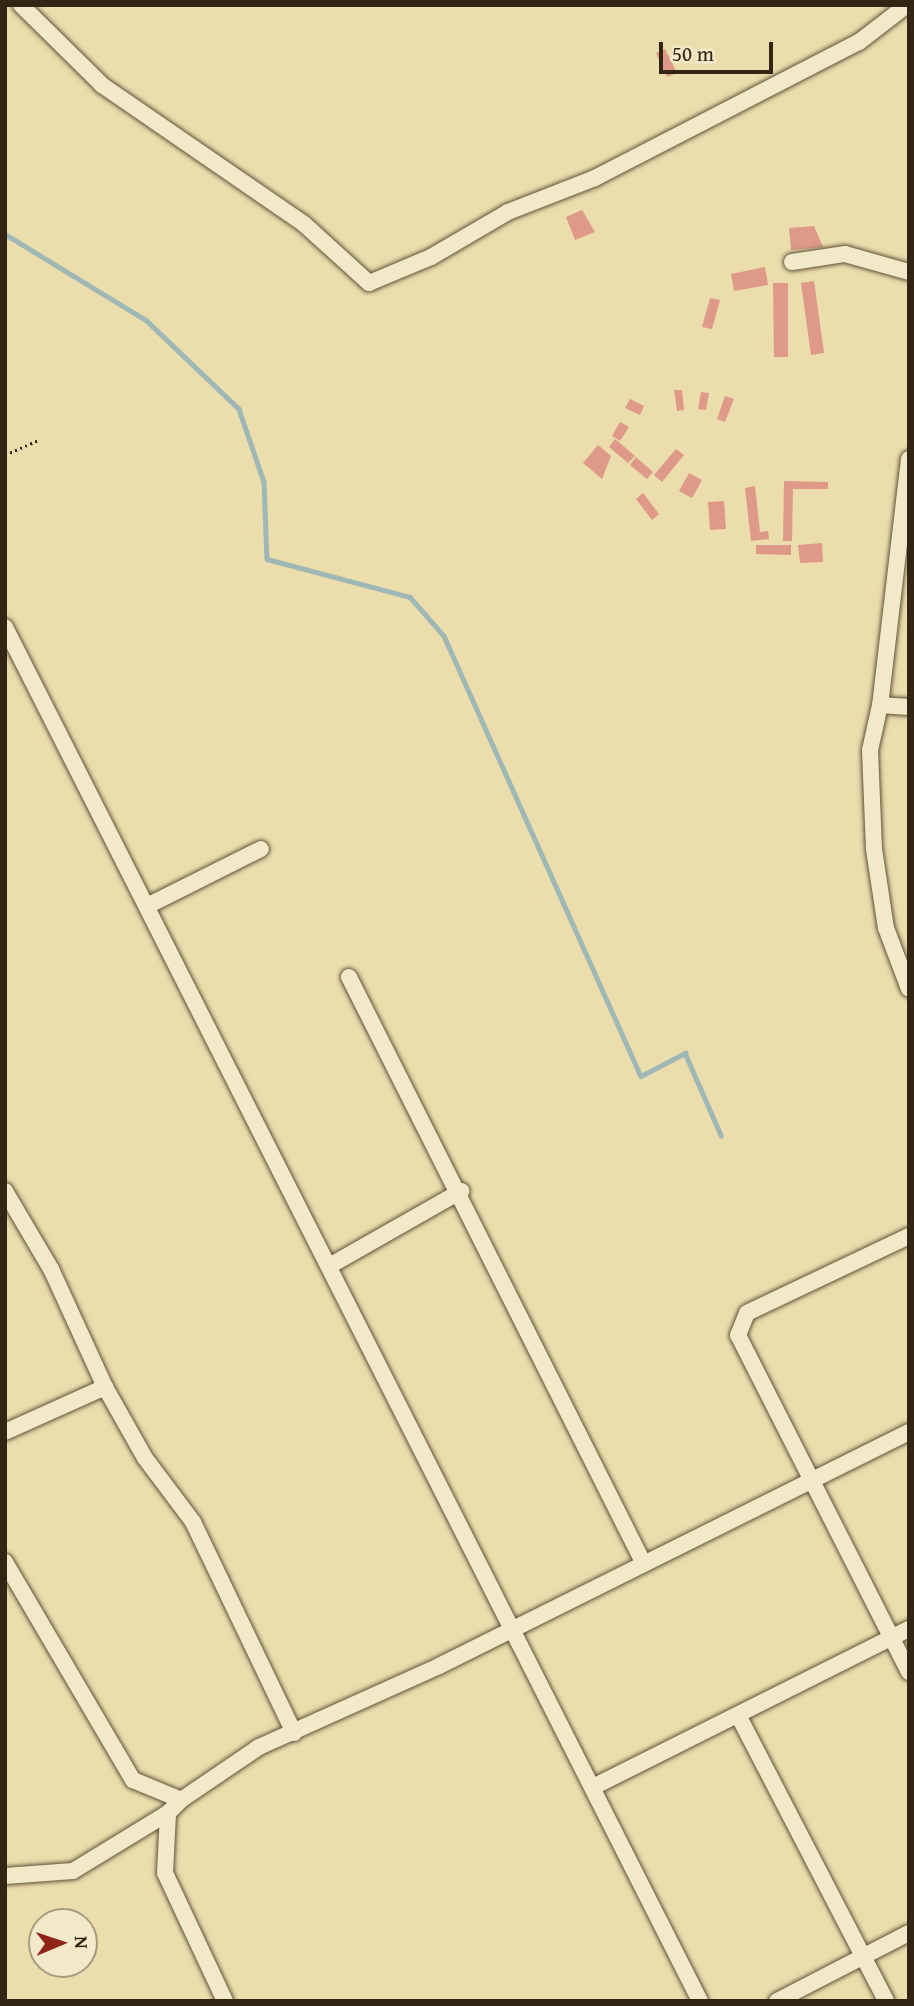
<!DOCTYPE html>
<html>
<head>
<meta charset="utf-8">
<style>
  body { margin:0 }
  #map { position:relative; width:914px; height:2006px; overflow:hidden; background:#ebddac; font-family:"Gentium Book Plus",serif }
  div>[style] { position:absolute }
  .stream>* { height:4.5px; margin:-2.25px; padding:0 2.25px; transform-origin:2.25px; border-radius:2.25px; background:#9fb8b6 }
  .building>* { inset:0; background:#de9989 }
  .path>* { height:2.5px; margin-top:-1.25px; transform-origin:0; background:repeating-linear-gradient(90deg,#322514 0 2px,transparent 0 5.5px) }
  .roads { filter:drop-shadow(0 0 2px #60533a) drop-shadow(0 0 2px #60533a) }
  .minor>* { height:16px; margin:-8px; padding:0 8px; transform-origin:8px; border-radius:8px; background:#f2e9c9 }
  span { translate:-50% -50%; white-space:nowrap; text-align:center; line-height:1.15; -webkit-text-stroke:5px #f2e9c9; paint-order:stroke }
  .frame { position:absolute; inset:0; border:7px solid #322514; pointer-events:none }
  .north { position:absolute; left:28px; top:1908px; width:70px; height:70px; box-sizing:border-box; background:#f2e9c9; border:2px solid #a59b81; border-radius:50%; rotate:88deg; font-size:19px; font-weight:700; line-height:28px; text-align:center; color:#322514 }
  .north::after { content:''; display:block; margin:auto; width:24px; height:32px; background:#8f2418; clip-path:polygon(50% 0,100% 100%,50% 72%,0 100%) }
  .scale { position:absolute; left:659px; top:42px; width:114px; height:32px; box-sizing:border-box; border:4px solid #322514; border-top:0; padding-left:9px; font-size:21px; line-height:24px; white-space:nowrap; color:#322514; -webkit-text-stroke:5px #f2e9c9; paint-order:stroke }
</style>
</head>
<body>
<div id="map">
  <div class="stream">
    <i style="left:5px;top:234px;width:165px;rotate:31.4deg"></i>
    <i style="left:146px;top:320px;width:129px;rotate:43.7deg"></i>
    <i style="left:239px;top:409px;width:77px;rotate:71.1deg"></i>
    <i style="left:264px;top:482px;width:77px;rotate:87.8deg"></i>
    <i style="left:267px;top:559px;width:148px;rotate:14.9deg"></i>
    <i style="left:410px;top:597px;width:52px;rotate:48.9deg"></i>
    <i style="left:444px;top:636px;width:482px;rotate:65.9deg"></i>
    <i style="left:641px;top:1076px;width:50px;rotate:-27.6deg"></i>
    <i style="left:685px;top:1053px;width:90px;rotate:66.3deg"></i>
  </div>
  <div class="building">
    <i style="clip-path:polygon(665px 49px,677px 73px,667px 77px,656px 53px)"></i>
    <i style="clip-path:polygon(582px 210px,595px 232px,575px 240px,566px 217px)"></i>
    <i style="clip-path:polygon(814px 226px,823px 247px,791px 250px,789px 228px)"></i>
    <i style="clip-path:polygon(765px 267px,768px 285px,734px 291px,731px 274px)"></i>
    <i style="clip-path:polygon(814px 281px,824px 353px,811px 355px,801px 283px)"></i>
    <i style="clip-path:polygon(773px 283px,788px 283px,788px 357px,774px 357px)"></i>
    <i style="clip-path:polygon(710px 298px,720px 300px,712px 329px,702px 327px)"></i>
    <i style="clip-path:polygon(674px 390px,682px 390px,684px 410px,677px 411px)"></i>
    <i style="clip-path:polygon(701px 392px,709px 393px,706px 410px,698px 409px)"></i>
    <i style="clip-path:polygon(725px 396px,734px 399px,725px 422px,717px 419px)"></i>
    <i style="clip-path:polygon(630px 399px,644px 406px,640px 415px,625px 408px)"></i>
    <i style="clip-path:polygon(620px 422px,629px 427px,620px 441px,612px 436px)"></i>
    <i style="clip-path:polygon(615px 439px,635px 456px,628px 463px,609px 447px)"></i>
    <i style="clip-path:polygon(598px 445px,611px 456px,602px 479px,583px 463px)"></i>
    <i style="clip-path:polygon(676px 449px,684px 455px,662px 482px,654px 475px)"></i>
    <i style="clip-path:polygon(636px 457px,653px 472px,647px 479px,630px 465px)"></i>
    <i style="clip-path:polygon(689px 473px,702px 480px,692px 498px,679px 491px)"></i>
    <i style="clip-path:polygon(784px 481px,828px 482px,828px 489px,793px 489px,792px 541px,783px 541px)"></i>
    <i style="clip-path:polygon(755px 486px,760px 532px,768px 531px,769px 539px,751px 541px,745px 488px)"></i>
    <i style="clip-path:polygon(643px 493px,659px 514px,652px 520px,636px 499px)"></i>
    <i style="clip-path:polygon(724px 501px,726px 529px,710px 530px,708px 502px)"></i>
    <i style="clip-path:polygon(822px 543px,823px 562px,800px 563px,798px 545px)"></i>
    <i style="clip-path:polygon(756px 545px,791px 545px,791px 555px,756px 554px)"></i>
  </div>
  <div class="path">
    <i style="left:5px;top:455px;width:35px;rotate:-24deg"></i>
  </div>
  <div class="roads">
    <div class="minor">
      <i style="left:21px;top:5px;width:114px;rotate:44.6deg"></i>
      <i style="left:102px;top:85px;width:245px;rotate:34.5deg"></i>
      <i style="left:304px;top:224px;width:88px;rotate:42.2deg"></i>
      <i style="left:369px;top:283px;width:67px;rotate:-22.8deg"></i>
      <i style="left:431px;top:257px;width:89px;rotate:-30.3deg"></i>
      <i style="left:508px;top:212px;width:93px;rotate:-21.3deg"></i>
      <i style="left:595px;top:178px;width:297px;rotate:-27.3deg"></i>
      <i style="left:859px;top:42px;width:61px;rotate:-37.6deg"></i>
      <i style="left:792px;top:262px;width:54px;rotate:-8.6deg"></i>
      <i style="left:845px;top:254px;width:66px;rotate:15.7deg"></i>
      <i style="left:909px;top:459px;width:248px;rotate:96.7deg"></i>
      <i style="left:880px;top:705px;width:29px;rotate:4deg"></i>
      <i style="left:5px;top:627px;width:1540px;rotate:63.17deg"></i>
      <i style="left:880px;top:705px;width:46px;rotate:102.5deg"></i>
      <i style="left:870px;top:750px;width:99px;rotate:87.7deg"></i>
      <i style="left:874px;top:849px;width:80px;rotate:81.4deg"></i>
      <i style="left:886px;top:928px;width:65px;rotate:69.3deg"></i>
      <i style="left:149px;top:905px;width:125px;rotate:-26.6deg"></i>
      <i style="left:349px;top:977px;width:655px;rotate:63.32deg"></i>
      <i style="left:5px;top:1191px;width:91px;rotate:59.5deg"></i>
      <i style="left:51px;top:1269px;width:130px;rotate:65.4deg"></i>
      <i style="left:105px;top:1387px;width:81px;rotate:60.6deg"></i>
      <i style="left:145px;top:1458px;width:80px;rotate:53.1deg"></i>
      <i style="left:193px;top:1522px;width:234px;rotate:64.4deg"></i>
      <i style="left:909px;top:1236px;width:179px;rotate:154.6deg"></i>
      <i style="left:747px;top:1313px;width:24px;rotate:112deg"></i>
      <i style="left:738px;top:1335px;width:378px;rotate:63.1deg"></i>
      <i style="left:331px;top:1265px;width:150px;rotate:-29.6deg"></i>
      <i style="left:5px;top:1432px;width:110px;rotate:-24.2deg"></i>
      <i style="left:5px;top:1562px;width:253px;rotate:59.6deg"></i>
      <i style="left:133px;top:1780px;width:52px;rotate:22.6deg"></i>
      <i style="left:738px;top:1715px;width:322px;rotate:62.6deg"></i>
      <i style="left:595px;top:1786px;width:351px;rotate:-26.6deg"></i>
      <i style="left:5px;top:1876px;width:68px;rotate:-4.2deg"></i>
      <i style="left:73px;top:1871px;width:111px;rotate:-31.4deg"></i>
      <i style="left:225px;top:2001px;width:141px;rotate:-115.1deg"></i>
      <i style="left:165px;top:1873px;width:60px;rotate:-87.1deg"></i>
      <i style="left:168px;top:1813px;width:18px;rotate:-45deg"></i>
      <i style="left:181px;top:1800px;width:94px;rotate:-34.2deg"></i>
      <i style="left:259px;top:1747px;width:197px;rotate:-24.2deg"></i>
      <i style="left:439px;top:1666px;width:525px;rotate:-26.47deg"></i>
      <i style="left:777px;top:2001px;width:148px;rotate:-27.3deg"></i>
    </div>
  </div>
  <div class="frame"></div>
  <div class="north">N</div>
  <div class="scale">50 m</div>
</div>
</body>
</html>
